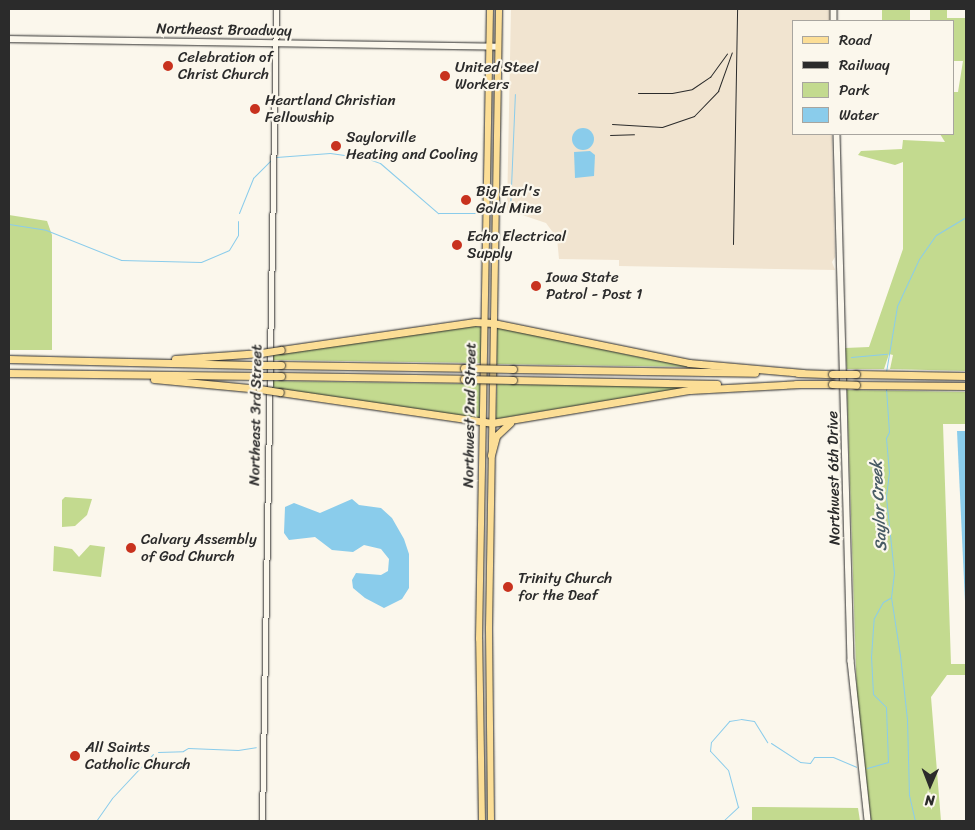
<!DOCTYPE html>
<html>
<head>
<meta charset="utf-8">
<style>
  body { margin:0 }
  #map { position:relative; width:975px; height:830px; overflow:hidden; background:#fbf7ec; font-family:Sriracha,sans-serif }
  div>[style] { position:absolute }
  .built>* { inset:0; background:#f1e4d0 }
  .green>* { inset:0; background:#c3da8f }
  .water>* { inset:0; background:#8acceb }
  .round { border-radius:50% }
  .stream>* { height:1px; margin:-0.5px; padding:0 0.5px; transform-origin:0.5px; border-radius:0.5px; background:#8acceb }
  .roads { filter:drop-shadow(0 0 1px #2b2b2b) drop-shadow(0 0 1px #2b2b2b) }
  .tertiary>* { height:5px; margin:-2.5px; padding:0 2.5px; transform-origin:2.5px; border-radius:2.5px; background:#fbf7ec }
  .secondary>* { height:5.5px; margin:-2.75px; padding:0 2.75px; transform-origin:2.75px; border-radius:2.75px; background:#fbf7ec }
  .primary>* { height:6px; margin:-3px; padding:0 3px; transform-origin:3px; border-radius:3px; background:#fcde96 }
  .motorway>* { height:7px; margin:-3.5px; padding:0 3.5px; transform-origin:3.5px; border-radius:3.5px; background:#fcde96 }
  .rail>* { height:1px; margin:-0.5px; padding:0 0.5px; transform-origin:0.5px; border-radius:0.5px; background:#2b2b2b }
  .bridges { filter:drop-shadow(0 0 1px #2b2b2b) drop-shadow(0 0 1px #2b2b2b) }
  .motorway-bridge>* { height:7px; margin:-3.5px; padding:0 3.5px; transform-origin:3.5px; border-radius:3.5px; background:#fcde96 }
  .dots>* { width:14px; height:14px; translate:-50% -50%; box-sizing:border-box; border:2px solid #fbf7ec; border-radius:50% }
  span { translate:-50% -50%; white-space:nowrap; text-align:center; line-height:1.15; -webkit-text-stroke:4.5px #fbf7ec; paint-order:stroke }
  .street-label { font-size:15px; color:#2b2b2b }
  .poi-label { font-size:15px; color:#2b2b2b }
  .left { translate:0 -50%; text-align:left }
  .water-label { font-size:16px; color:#485b65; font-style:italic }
  .frame { position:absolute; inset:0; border:10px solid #2b2b2b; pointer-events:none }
  .legend { position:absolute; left:792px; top:20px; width:162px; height:115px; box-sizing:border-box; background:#fbf7ec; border:1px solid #a8a59f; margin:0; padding:6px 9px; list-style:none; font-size:15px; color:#2b2b2b }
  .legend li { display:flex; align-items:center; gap:10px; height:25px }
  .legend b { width:25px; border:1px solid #a8a59f }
  .north { position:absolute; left:905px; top:760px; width:50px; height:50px; -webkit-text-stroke:4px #fbf7ec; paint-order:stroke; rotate:181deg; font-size:14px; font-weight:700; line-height:20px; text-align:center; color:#2b2b2b }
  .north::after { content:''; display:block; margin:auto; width:18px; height:22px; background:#2b2b2b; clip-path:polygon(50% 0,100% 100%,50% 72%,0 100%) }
</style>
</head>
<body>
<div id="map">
  <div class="built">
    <i style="clip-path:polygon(511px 9px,832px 9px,832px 21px,794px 21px,794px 134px,832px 134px,835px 257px,832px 262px,835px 270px,619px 266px,619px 260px,559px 259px,557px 238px,546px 223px,507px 210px)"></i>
  </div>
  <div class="green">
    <i style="clip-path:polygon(882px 9px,910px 9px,910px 21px,882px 21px)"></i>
    <i style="clip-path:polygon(930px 9px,947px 9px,947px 18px,966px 18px,966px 371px,890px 369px,893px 355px,889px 354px,884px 369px,847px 369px,845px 348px,869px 347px,903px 249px,903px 162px,895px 165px,858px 155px,861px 151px,902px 149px,903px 140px,945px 142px,940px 134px,954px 134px,954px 92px,958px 92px,963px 61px,954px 61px,954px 21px,930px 21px)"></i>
    <i style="clip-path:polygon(9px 215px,47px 221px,52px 235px,52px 350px,9px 350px)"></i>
    <i style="clip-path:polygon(469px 325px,481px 327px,481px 363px,273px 360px,273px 353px)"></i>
    <i style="clip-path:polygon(497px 327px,653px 360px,699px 367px,497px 364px)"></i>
    <i style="clip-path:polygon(273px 381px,480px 384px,480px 420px,273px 389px)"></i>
    <i style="clip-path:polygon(497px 384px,690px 387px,496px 419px)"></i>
    <i style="clip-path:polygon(847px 390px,966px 392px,966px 424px,943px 424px,951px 664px,966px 664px,966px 675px,947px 675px,931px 697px,941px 821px,871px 821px,857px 699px)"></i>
    <i style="clip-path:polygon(65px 497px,92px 499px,87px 515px,75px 526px,62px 527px,62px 500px)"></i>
    <i style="clip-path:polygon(90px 545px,105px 547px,101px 577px,53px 571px,54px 546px,72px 549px,79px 557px)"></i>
    <i style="clip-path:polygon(752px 807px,858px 808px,860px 821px,752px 821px)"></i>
  </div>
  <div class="water">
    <i class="round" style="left:572px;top:128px;width:22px;height:22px"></i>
    <i style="clip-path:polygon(590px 151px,595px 155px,594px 176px,575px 178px,574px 152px)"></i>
    <i style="clip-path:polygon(957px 431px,966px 431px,966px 623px)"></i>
    <i style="clip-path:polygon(352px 499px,359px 505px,381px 508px,392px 518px,404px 539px,409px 554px,409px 588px,402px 599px,384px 608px,365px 598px,353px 588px,352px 580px,356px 573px,381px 575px,388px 571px,389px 559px,381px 549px,364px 545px,353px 552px,332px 550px,315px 537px,289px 540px,284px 533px,285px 507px,294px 503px,320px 513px)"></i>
  </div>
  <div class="stream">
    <i style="left:276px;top:157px;width:54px;rotate:-4.2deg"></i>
    <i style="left:330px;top:153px;width:36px;rotate:8deg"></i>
    <i style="left:366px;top:158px;width:15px;rotate:20deg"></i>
    <i style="left:380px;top:163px;width:77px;rotate:40.8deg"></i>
    <i style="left:438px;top:213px;width:39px"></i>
    <i style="left:510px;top:211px;width:117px;rotate:-87.6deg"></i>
    <i style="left:239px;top:213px;width:38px;rotate:-68deg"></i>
    <i style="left:253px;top:178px;width:25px;rotate:-45deg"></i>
    <i style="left:9px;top:224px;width:37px;rotate:9deg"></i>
    <i style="left:46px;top:230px;width:81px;rotate:21.8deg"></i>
    <i style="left:121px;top:260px;width:80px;rotate:1.4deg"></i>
    <i style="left:201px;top:262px;width:30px;rotate:-23deg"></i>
    <i style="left:229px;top:250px;width:17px;rotate:-59deg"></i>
    <i style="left:238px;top:235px;width:14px;rotate:-90deg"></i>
    <i style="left:851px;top:357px;width:36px;rotate:-5deg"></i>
    <i style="left:886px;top:372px;width:67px;rotate:-80.5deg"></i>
    <i style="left:897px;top:306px;width:52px;rotate:-64.9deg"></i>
    <i style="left:919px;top:259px;width:29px;rotate:-55deg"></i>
    <i style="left:936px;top:235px;width:35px;rotate:-31deg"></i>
    <i style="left:886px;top:388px;width:44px;rotate:86.1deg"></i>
    <i style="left:889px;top:432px;width:7px;rotate:117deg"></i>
    <i style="left:886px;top:438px;width:34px;rotate:85deg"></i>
    <i style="left:889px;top:472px;width:25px;rotate:97deg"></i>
    <i style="left:886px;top:497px;width:76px;rotate:84deg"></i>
    <i style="left:894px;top:573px;width:24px;rotate:97deg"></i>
    <i style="left:891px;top:597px;width:59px;rotate:81.2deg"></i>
    <i style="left:900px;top:655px;width:64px;rotate:83.8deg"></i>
    <i style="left:907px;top:719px;width:76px;rotate:88.5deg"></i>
    <i style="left:909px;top:795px;width:27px;rotate:77deg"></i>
    <i style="left:771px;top:743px;width:35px;rotate:33deg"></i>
    <i style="left:800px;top:762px;width:10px;rotate:6deg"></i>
    <i style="left:810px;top:763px;width:7px;rotate:-56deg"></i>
    <i style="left:814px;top:757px;width:19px"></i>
    <i style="left:833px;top:757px;width:25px;rotate:23deg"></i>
    <i style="left:158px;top:752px;width:25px;rotate:-2deg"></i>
    <i style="left:183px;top:751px;width:6px;rotate:-31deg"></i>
    <i style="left:188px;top:748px;width:50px;rotate:2.3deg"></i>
    <i style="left:238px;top:750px;width:18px;rotate:-9deg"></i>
    <i style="left:867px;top:768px;width:22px;rotate:-16deg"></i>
    <i style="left:888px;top:762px;width:55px;rotate:-92.1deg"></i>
    <i style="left:886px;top:707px;width:18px;rotate:-135deg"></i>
    <i style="left:873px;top:694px;width:37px;rotate:-93deg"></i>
    <i style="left:871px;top:657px;width:39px;rotate:-86deg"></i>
    <i style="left:874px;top:618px;width:18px;rotate:-61deg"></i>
    <i style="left:883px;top:602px;width:8px;rotate:-30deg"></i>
    <i style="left:96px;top:821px;width:28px;rotate:-55deg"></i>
    <i style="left:112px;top:798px;width:60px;rotate:-47deg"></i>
    <i style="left:723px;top:821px;width:21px;rotate:-43deg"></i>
    <i style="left:738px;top:807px;width:38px;rotate:-105deg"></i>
    <i style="left:728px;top:770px;width:26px;rotate:-133deg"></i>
    <i style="left:710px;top:751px;width:9px;rotate:-84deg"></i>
    <i style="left:711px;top:742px;width:28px;rotate:-49deg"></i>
    <i style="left:729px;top:721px;width:12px;rotate:-9deg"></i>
    <i style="left:741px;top:719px;width:13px;rotate:9deg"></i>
    <i style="left:754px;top:721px;width:25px;rotate:58deg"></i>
  </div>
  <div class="roads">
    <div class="tertiary">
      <i style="left:262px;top:821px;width:812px;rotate:-89.01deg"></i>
    </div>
    <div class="secondary">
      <i style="left:834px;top:9px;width:12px;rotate:90deg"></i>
      <i style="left:9px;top:39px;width:489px;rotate:0.9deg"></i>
      <i style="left:837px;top:134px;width:527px;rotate:88.48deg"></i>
      <i style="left:851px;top:661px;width:161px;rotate:83.9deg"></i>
    </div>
    <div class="primary">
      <i style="left:482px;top:821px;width:182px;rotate:-90.9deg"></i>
      <i style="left:479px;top:639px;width:630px;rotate:-89deg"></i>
      <i style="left:491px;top:821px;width:193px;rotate:-90.6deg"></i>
      <i style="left:489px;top:628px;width:619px;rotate:-89.07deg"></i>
    </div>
    <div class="motorway">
      <i style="left:281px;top:350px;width:196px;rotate:-8.2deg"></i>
      <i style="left:475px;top:322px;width:18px;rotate:3deg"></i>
      <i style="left:493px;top:323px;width:200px;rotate:11.5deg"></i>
      <i style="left:689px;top:363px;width:114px;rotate:5deg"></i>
      <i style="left:9px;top:359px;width:252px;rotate:1.4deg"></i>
      <i style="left:175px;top:359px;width:86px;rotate:-4deg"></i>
      <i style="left:281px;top:365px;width:183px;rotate:0.9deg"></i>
      <i style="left:513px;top:369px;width:242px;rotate:0.9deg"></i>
      <i style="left:9px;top:373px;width:252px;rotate:0.7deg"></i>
      <i style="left:798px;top:373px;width:34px;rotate:2deg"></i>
      <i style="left:856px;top:374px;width:110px;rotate:1deg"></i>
      <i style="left:281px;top:376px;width:183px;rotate:0.9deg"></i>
      <i style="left:154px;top:379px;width:106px;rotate:5.4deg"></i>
      <i style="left:513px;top:380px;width:204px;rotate:1.1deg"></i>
      <i style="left:796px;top:384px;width:36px"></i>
      <i style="left:856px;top:385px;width:110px;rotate:0.5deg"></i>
      <i style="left:280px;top:392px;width:214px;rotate:8.3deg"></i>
      <i style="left:492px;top:423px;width:201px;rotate:-9.5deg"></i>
      <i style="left:690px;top:390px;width:110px;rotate:-3.1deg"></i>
      <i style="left:491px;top:455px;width:20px;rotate:-75deg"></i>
      <i style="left:496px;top:436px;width:19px;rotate:-43deg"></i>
    </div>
  </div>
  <div class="rail">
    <i style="left:638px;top:93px;width:34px"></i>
    <i style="left:672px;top:93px;width:20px;rotate:-11deg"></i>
    <i style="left:692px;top:89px;width:22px;rotate:-34deg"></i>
    <i style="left:710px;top:77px;width:29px;rotate:-54deg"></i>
    <i style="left:612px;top:124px;width:50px;rotate:3.4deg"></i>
    <i style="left:662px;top:127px;width:34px;rotate:-19deg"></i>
    <i style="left:694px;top:116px;width:35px;rotate:-46deg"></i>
    <i style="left:718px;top:91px;width:41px;rotate:-70.3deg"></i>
    <i style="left:610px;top:135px;width:24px;rotate:-2deg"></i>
    <i style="left:733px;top:244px;width:235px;rotate:-89deg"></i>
  </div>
  <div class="bridges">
    <div class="motorway-bridge">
      <i style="left:261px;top:353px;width:20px;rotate:-9deg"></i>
      <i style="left:261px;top:365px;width:20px"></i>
      <i style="left:464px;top:368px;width:49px;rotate:1.2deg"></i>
      <i style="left:832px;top:374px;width:24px"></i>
      <i style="left:261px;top:376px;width:20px"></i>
      <i style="left:464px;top:379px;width:49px;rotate:1.2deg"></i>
      <i style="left:832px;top:384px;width:24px;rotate:2deg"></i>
      <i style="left:260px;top:389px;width:20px;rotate:9deg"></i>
    </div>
  </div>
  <div class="dots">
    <i style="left:168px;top:66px;background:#c8321e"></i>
    <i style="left:445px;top:76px;background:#c8321e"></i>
    <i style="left:255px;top:109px;background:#c8321e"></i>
    <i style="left:336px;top:146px;background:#c8321e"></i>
    <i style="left:466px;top:200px;background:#c8321e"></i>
    <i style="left:457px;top:245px;background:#c8321e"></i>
    <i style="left:536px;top:286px;background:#c8321e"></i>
    <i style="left:131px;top:548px;background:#c8321e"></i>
    <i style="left:508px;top:587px;background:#c8321e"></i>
    <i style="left:75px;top:756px;background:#c8321e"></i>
  </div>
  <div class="street-label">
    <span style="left:224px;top:30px;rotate:1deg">Northeast Broadway</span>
    <span style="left:256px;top:415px;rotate:-89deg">Northeast 3rd Street</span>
    <span style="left:470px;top:415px;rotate:-89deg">Northwest 2nd Street</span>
    <span style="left:834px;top:478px;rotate:-91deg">Northwest 6th Drive</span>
  </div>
  <div class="poi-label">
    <span class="left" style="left:178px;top:66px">Celebration of<br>Christ Church</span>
    <span class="left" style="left:455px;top:76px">United Steel<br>Workers</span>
    <span class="left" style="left:265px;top:109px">Heartland Christian<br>Fellowship</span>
    <span class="left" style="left:346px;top:146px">Saylorville<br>Heating and Cooling</span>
    <span class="left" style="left:476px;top:200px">Big Earl's<br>Gold Mine</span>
    <span class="left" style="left:467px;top:245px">Echo Electrical<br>Supply</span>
    <span class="left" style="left:546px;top:286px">Iowa State<br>Patrol - Post 1</span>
    <span class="left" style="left:141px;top:548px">Calvary Assembly<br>of God Church</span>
    <span class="left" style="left:518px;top:587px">Trinity Church<br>for the Deaf</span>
    <span class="left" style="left:85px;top:756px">All Saints<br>Catholic Church</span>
  </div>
  <div class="water-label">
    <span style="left:879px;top:506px;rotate:-93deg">Saylor Creek</span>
  </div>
  <div class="frame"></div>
  <ul class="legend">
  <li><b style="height:6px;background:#fcde96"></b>Road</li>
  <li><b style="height:6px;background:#2b2b2b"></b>Railway</li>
  <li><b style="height:14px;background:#c3da8f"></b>Park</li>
  <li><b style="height:14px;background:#8acceb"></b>Water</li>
  </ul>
  <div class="north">N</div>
</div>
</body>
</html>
